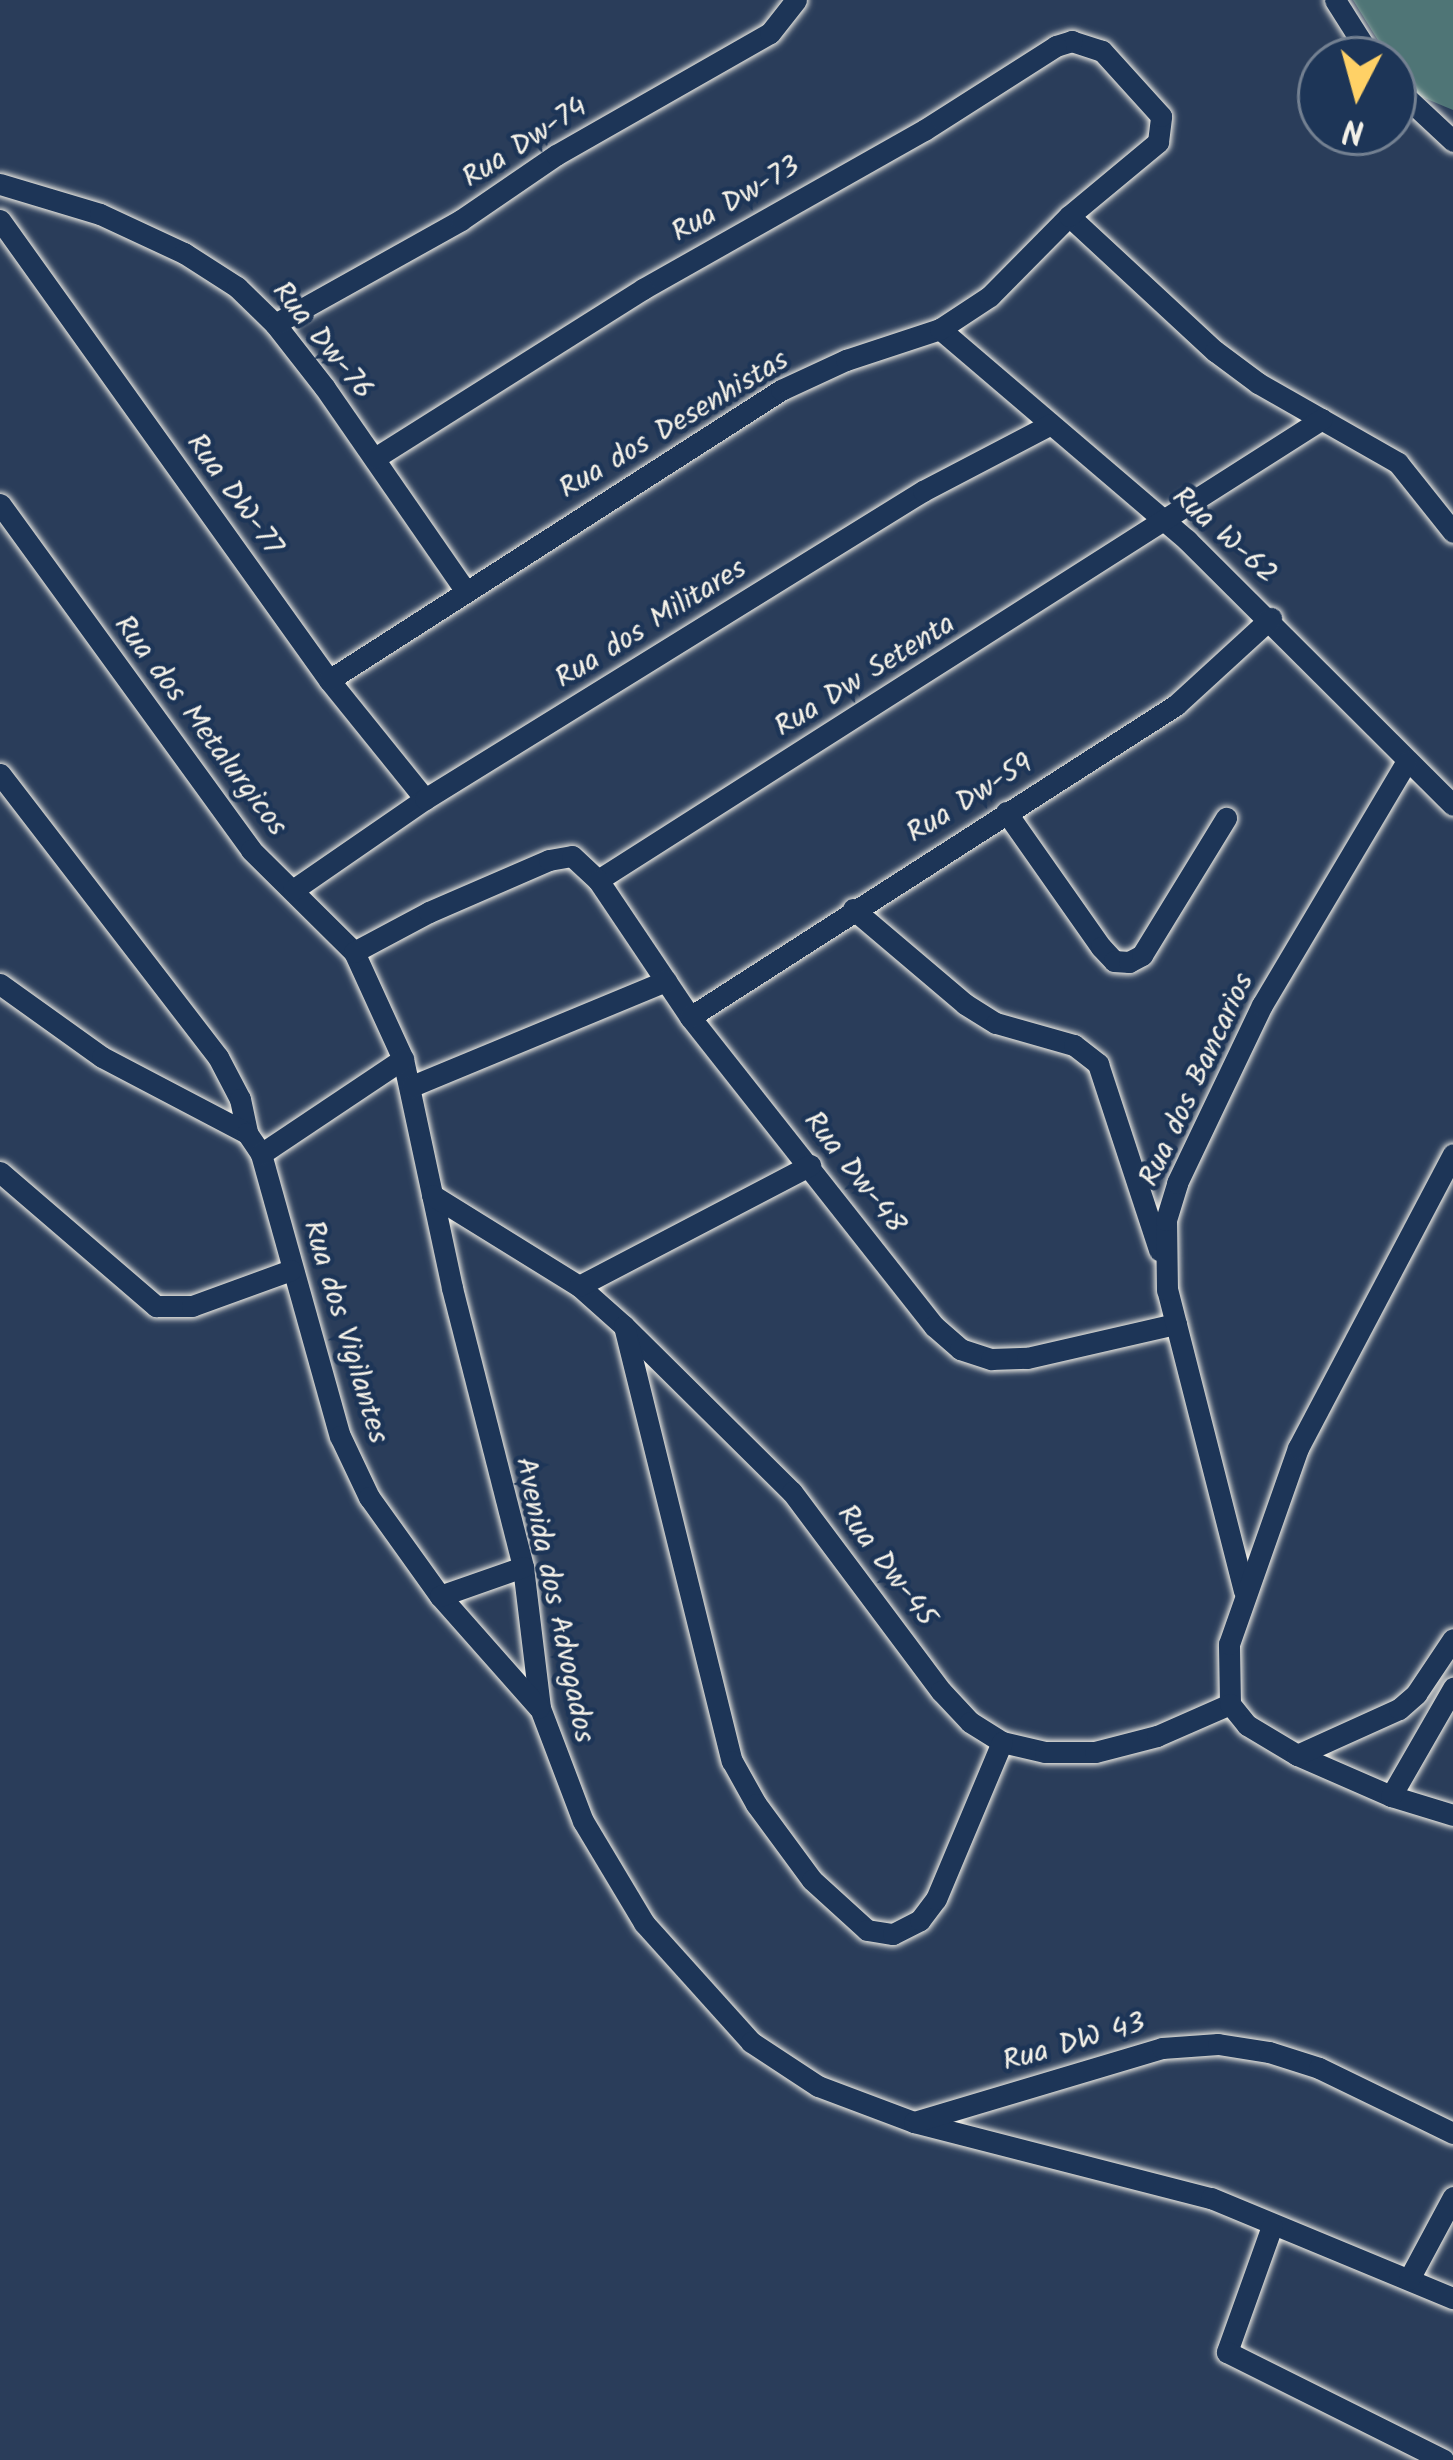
<!DOCTYPE html>
<html>
<head>
<meta charset="utf-8">
<style>
  body { margin:0 }
  #map { position:relative; width:1453px; height:2460px; overflow:hidden; background:#2a3d5a; font-family:Kalam,sans-serif }
  div>[style] { position:absolute }
  .green>* { inset:0; background:#4f7576 }
  .roads { filter:drop-shadow(0 0 3px #f4f1e8) drop-shadow(0 0 3px #f4f1e8) }
  .street>* { height:21px; margin:-10.5px; padding:0 10.5px; transform-origin:10.5px; border-radius:10.5px; background:#1d3557 }
  span { translate:-50% -50%; white-space:nowrap; text-align:center; line-height:1.15; -webkit-text-stroke:9px #1d3557; paint-order:stroke }
  .street-label { font-size:30px; color:#f4f1e8 }
  .north { position:absolute; left:1297px; top:36px; width:120px; height:120px; box-sizing:border-box; background:#1d3557; border:3px solid #738091; border-radius:50%; rotate:186deg; font-size:33px; font-weight:700; line-height:48px; text-align:center; color:#f4f1e8 }
  .north::after { content:''; display:block; margin:auto; width:42px; height:54px; background:#ffd166; clip-path:polygon(50% 0,100% 100%,50% 72%,0 100%) }
</style>
</head>
<body>
<div id="map">
  <div class="green">
    <i style="clip-path:polygon(1353px 0,1453px 0,1453px 110px,1410px 92px)"></i>
  </div>
  <div class="roads">
    <div class="street">
      <i style="left:1335px;top:0;width:71px;rotate:57.7deg"></i>
      <i style="left:1393px;top:85px;width:82px;rotate:43deg"></i>
      <i style="left:0;top:184px;width:104px;rotate:16.7deg"></i>
      <i style="left:100px;top:214px;width:93px;rotate:24.9deg"></i>
      <i style="left:184px;top:253px;width:63px;rotate:32.7deg"></i>
      <i style="left:237px;top:287px;width:53px;rotate:44.2deg"></i>
      <i style="left:275px;top:324px;width:81px;rotate:52deg"></i>
      <i style="left:325px;top:388px;width:246px;rotate:55.3deg"></i>
      <i style="left:1069px;top:216px;width:199px;rotate:42.8deg"></i>
      <i style="left:1215px;top:351px;width:54px;rotate:36.7deg"></i>
      <i style="left:1258px;top:383px;width:161px;rotate:29.7deg"></i>
      <i style="left:1398px;top:463px;width:88px;rotate:51.4deg"></i>
      <i style="left:0;top:220px;width:566px;rotate:54.43deg"></i>
      <i style="left:329px;top:680px;width:153px;rotate:51.1deg"></i>
      <i style="left:275px;top:324px;width:213px;rotate:-29.2deg"></i>
      <i style="left:461px;top:220px;width:115px;rotate:-34.4deg"></i>
      <i style="left:556px;top:155px;width:246px;rotate:-29.7deg"></i>
      <i style="left:770px;top:33px;width:42px;rotate:-51.8deg"></i>
      <i style="left:940px;top:329px;width:325px;rotate:40.5deg"></i>
      <i style="left:1187px;top:540px;width:375px;rotate:44.9deg"></i>
      <i style="left:0;top:504px;width:427px;rotate:54deg"></i>
      <i style="left:251px;top:850px;width:145px;rotate:44.7deg"></i>
      <i style="left:354px;top:952px;width:118px;rotate:65.4deg"></i>
      <i style="left:403px;top:1059px;width:234px;rotate:77.9deg"></i>
      <i style="left:452px;top:1288px;width:288px;rotate:75.7deg"></i>
      <i style="left:523px;top:1567px;width:142px;rotate:83.1deg"></i>
      <i style="left:540px;top:1708px;width:121px;rotate:69.2deg"></i>
      <i style="left:583px;top:1821px;width:119px;rotate:59.1deg"></i>
      <i style="left:644px;top:1923px;width:160px;rotate:48deg"></i>
      <i style="left:751px;top:2042px;width:80px;rotate:33.3deg"></i>
      <i style="left:818px;top:2086px;width:103px;rotate:20.6deg"></i>
      <i style="left:914px;top:2122px;width:307px;rotate:14.4deg"></i>
      <i style="left:1211px;top:2198px;width:262px;rotate:22.5deg"></i>
      <i style="left:329px;top:680px;width:537px;rotate:-32.68deg"></i>
      <i style="left:781px;top:390px;width:72px;rotate:-24.8deg"></i>
      <i style="left:846px;top:360px;width:99px;rotate:-18.3deg"></i>
      <i style="left:940px;top:329px;width:60px;rotate:-33.4deg"></i>
      <i style="left:990px;top:296px;width:112px;rotate:-45.4deg"></i>
      <i style="left:1069px;top:216px;width:116px;rotate:-39.7deg"></i>
      <i style="left:1158px;top:142px;width:26px;rotate:-83deg"></i>
      <i style="left:1161px;top:116px;width:88px;rotate:-132.2deg"></i>
      <i style="left:1102px;top:51px;width:32px;rotate:-162deg"></i>
      <i style="left:1072px;top:41px;width:17px;rotate:163deg"></i>
      <i style="left:1056px;top:46px;width:156px;rotate:147.5deg"></i>
      <i style="left:924px;top:130px;width:323px;rotate:150.5deg"></i>
      <i style="left:643px;top:289px;width:317px;rotate:147.8deg"></i>
      <i style="left:0;top:774px;width:357px;rotate:52.4deg"></i>
      <i style="left:218px;top:1057px;width:47px;rotate:62.4deg"></i>
      <i style="left:240px;top:1099px;width:35px;rotate:78deg"></i>
      <i style="left:1006px;top:812px;width:165px;rotate:54.9deg"></i>
      <i style="left:1101px;top:947px;width:19px;rotate:47deg"></i>
      <i style="left:1114px;top:961px;width:15px;rotate:4deg"></i>
      <i style="left:1129px;top:962px;width:15px;rotate:-28deg"></i>
      <i style="left:1142px;top:955px;width:161px;rotate:-58.5deg"></i>
      <i style="left:598px;top:880px;width:858px;rotate:-32.49deg"></i>
      <i style="left:293px;top:890px;width:160px;rotate:-34.6deg"></i>
      <i style="left:425px;top:799px;width:586px;rotate:-31.74deg"></i>
      <i style="left:923px;top:491px;width:144px;rotate:-27.6deg"></i>
      <i style="left:853px;top:909px;width:147px;rotate:40.3deg"></i>
      <i style="left:965px;top:1004px;width:36px;rotate:32deg"></i>
      <i style="left:996px;top:1023px;width:81px;rotate:15.8deg"></i>
      <i style="left:1074px;top:1045px;width:31px;rotate:38deg"></i>
      <i style="left:1098px;top:1064px;width:196px;rotate:71.8deg"></i>
      <i style="left:354px;top:952px;width:85px;rotate:-28.1deg"></i>
      <i style="left:429px;top:912px;width:131px;rotate:-23.4deg"></i>
      <i style="left:549px;top:860px;width:23px;rotate:-10deg"></i>
      <i style="left:572px;top:856px;width:35px;rotate:43deg"></i>
      <i style="left:598px;top:880px;width:165px;rotate:56.1deg"></i>
      <i style="left:690px;top:1017px;width:394px;rotate:51.7deg"></i>
      <i style="left:934px;top:1326px;width:35px;rotate:41deg"></i>
      <i style="left:960px;top:1349px;width:33px;rotate:18deg"></i>
      <i style="left:991px;top:1359px;width:36px;rotate:-2deg"></i>
      <i style="left:1027px;top:1358px;width:153px;rotate:-12.9deg"></i>
      <i style="left:0;top:984px;width:125px;rotate:35.6deg"></i>
      <i style="left:102px;top:1057px;width:164px;rotate:27.7deg"></i>
      <i style="left:247px;top:1133px;width:25px;rotate:56deg"></i>
      <i style="left:261px;top:1154px;width:293px;rotate:74.4deg"></i>
      <i style="left:340px;top:1436px;width:68px;rotate:64.6deg"></i>
      <i style="left:369px;top:1497px;width:122px;rotate:54.4deg"></i>
      <i style="left:440px;top:1596px;width:149px;rotate:48.5deg"></i>
      <i style="left:690px;top:1017px;width:578px;rotate:-32.7deg"></i>
      <i style="left:1176px;top:705px;width:129px;rotate:-42.5deg"></i>
      <i style="left:412px;top:1086px;width:275px;rotate:-22.5deg"></i>
      <i style="left:261px;top:1154px;width:171px;rotate:-33.8deg"></i>
      <i style="left:0;top:1172px;width:206px;rotate:40.7deg"></i>
      <i style="left:156px;top:1306px;width:36px"></i>
      <i style="left:192px;top:1306px;width:105px;rotate:-20deg"></i>
      <i style="left:432px;top:1195px;width:173px;rotate:31.8deg"></i>
      <i style="left:579px;top:1286px;width:60px;rotate:41.6deg"></i>
      <i style="left:624px;top:1326px;width:236px;rotate:44.7deg"></i>
      <i style="left:792px;top:1492px;width:249px;rotate:53.2deg"></i>
      <i style="left:941px;top:1691px;width:42px;rotate:46.9deg"></i>
      <i style="left:970px;top:1722px;width:38px;rotate:32deg"></i>
      <i style="left:1002px;top:1742px;width:44px;rotate:13.1deg"></i>
      <i style="left:1045px;top:1752px;width:50px"></i>
      <i style="left:1095px;top:1752px;width:64px;rotate:-14.5deg"></i>
      <i style="left:1157px;top:1736px;width:80px;rotate:-23.7deg"></i>
      <i style="left:579px;top:1286px;width:261px;rotate:-27.6deg"></i>
      <i style="left:624px;top:1326px;width:448px;rotate:76.1deg"></i>
      <i style="left:732px;top:1761px;width:49px;rotate:60.8deg"></i>
      <i style="left:756px;top:1804px;width:94px;rotate:53.6deg"></i>
      <i style="left:812px;top:1880px;width:74px;rotate:42.3deg"></i>
      <i style="left:867px;top:1930px;width:26px;rotate:9deg"></i>
      <i style="left:893px;top:1934px;width:30px;rotate:-27deg"></i>
      <i style="left:920px;top:1920px;width:26px;rotate:-53deg"></i>
      <i style="left:936px;top:1899px;width:170px;rotate:-67.2deg"></i>
      <i style="left:1244px;top:1591px;width:311px;rotate:-104.3deg"></i>
      <i style="left:1167px;top:1290px;width:70px;rotate:-90.8deg"></i>
      <i style="left:1166px;top:1220px;width:39px;rotate:-73deg"></i>
      <i style="left:1177px;top:1183px;width:197px;rotate:-64.5deg"></i>
      <i style="left:1262px;top:1005px;width:282px;rotate:-59.3deg"></i>
      <i style="left:440px;top:1596px;width:88px;rotate:-19.3deg"></i>
      <i style="left:1230px;top:1704px;width:60px;rotate:-91deg"></i>
      <i style="left:1229px;top:1644px;width:208px;rotate:-70.6deg"></i>
      <i style="left:1298px;top:1448px;width:332px;rotate:-62.2deg"></i>
      <i style="left:1230px;top:1704px;width:27px;rotate:51deg"></i>
      <i style="left:1247px;top:1725px;width:58px;rotate:31deg"></i>
      <i style="left:1297px;top:1755px;width:103px;rotate:23.6deg"></i>
      <i style="left:1391px;top:1796px;width:65px;rotate:17deg"></i>
      <i style="left:1297px;top:1755px;width:112px;rotate:-24.3deg"></i>
      <i style="left:1399px;top:1709px;width:23px;rotate:-41deg"></i>
      <i style="left:1416px;top:1694px;width:66px;rotate:-56.1deg"></i>
      <i style="left:1391px;top:1796px;width:125px;rotate:-60.1deg"></i>
      <i style="left:914px;top:2122px;width:259px;rotate:-16.6deg"></i>
      <i style="left:1162px;top:2048px;width:56px;rotate:-4.1deg"></i>
      <i style="left:1218px;top:2044px;width:52px;rotate:8.9deg"></i>
      <i style="left:1269px;top:2052px;width:52px;rotate:17.7deg"></i>
      <i style="left:1319px;top:2068px;width:149px;rotate:25.9deg"></i>
      <i style="left:1272px;top:2226px;width:134px;rotate:109.7deg"></i>
      <i style="left:1227px;top:2352px;width:242px;rotate:26.5deg"></i>
      <i style="left:1409px;top:2279px;width:93px;rotate:-61.8deg"></i>
    </div>
  </div>
  <div class="street-label">
    <span style="left:525px;top:143px;rotate:-33deg">Rua Dw-74</span>
    <span style="left:736px;top:200px;rotate:-30deg">Rua Dw-73</span>
    <span style="left:322px;top:341px;rotate:51deg">Rua Dw-76</span>
    <span style="left:674px;top:425px;rotate:-31deg">Rua dos Desenhistas</span>
    <span style="left:234px;top:495px;rotate:54deg">Rua DW-77</span>
    <span style="left:1224px;top:536px;rotate:42deg">Rua W-62</span>
    <span style="left:651px;top:624px;rotate:-32deg">Rua dos Militares</span>
    <span style="left:865px;top:676px;rotate:-32deg">Rua Dw Setenta</span>
    <span style="left:200px;top:726px;rotate:53deg">Rua dos Metalurgicos</span>
    <span style="left:970px;top:799px;rotate:-32deg">Rua Dw-59</span>
    <span style="left:1197px;top:1080px;rotate:-65deg">Rua dos Bancarios</span>
    <span style="left:854px;top:1173px;rotate:52deg">Rua Dw-48</span>
    <span style="left:345px;top:1332px;rotate:73deg">Rua dos Vigilantes</span>
    <span style="left:886px;top:1566px;rotate:53deg">Rua Dw-45</span>
    <span style="left:554px;top:1600px;rotate:78deg">Avenida dos Advogados</span>
    <span style="left:1074px;top:2043px;rotate:-16deg">Rua DW 43</span>
  </div>
  <div class="north">N</div>
</div>
</body>
</html>
